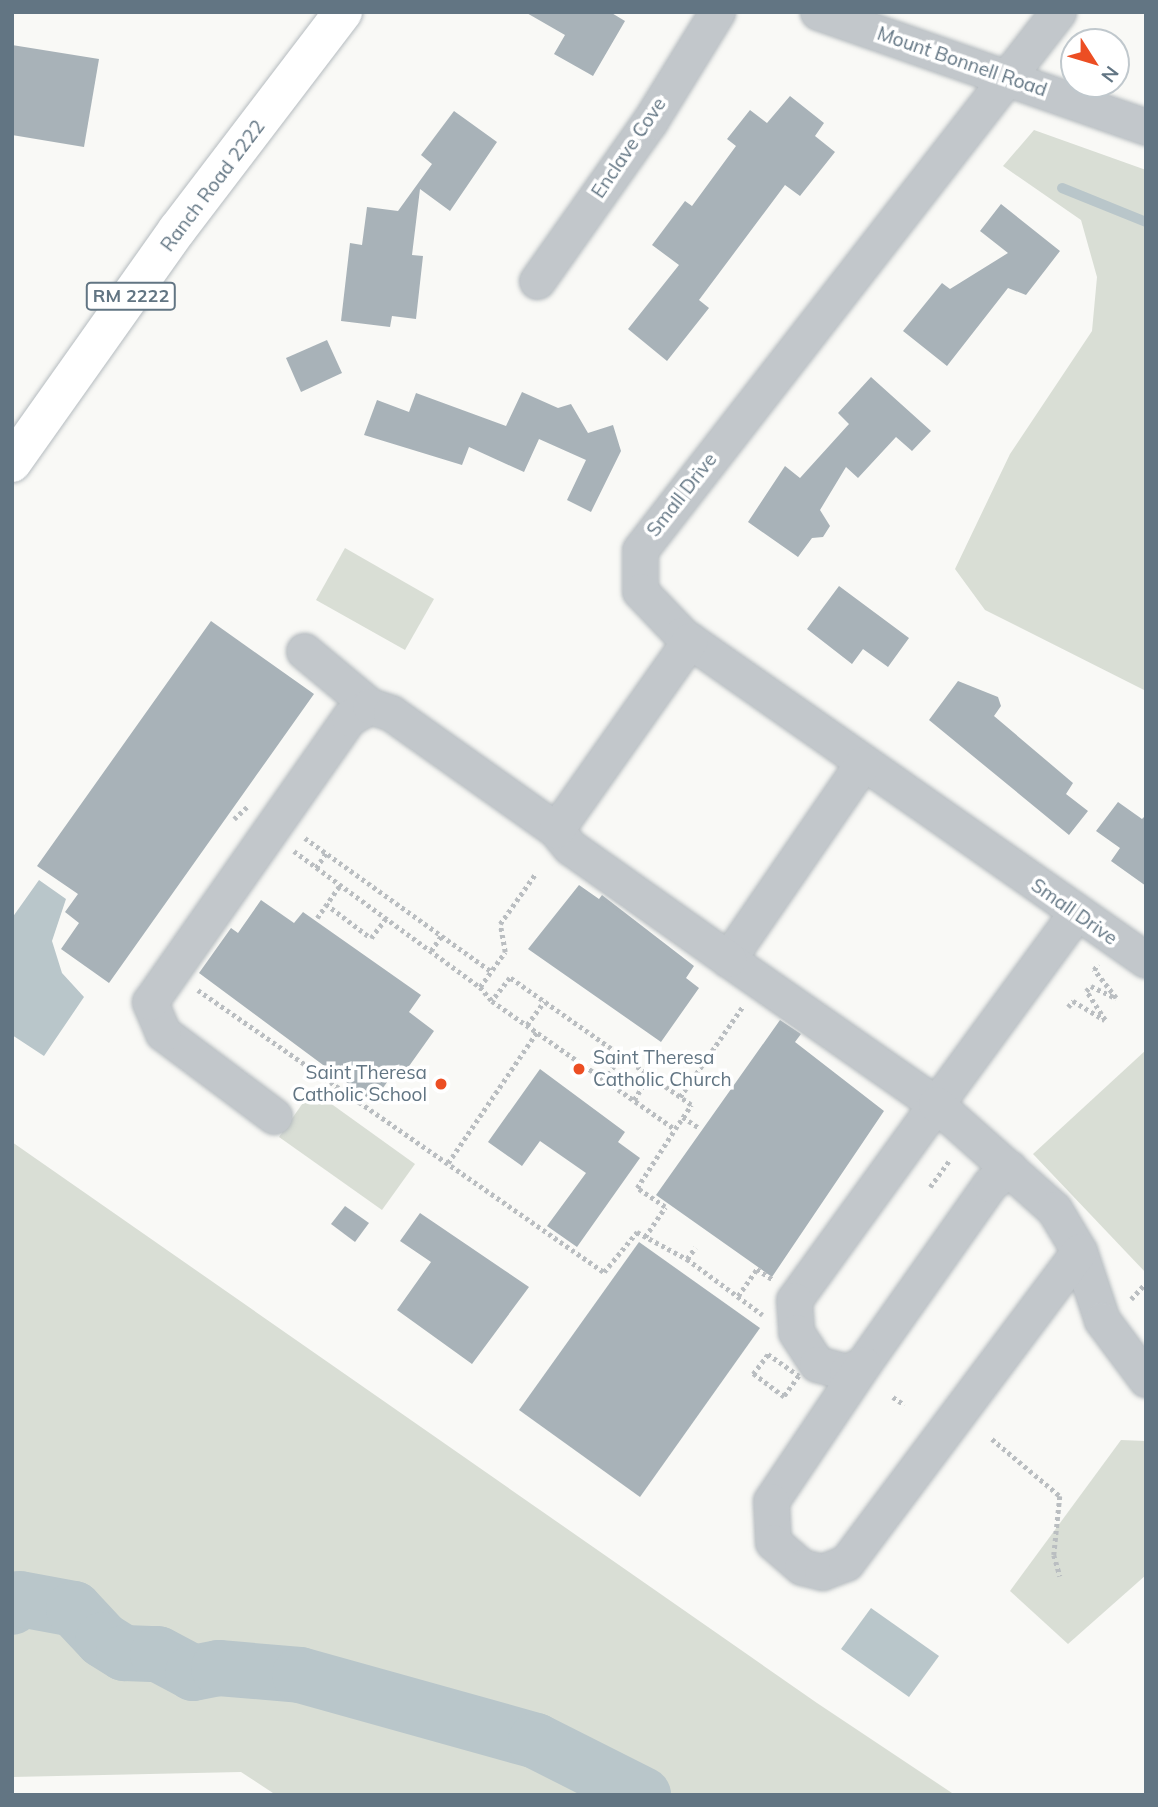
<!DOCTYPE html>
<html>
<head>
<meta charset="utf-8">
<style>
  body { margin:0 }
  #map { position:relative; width:1158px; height:1807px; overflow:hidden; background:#f9f9f6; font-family:Mulish,sans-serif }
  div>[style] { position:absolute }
  .green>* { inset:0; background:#d9ded5 }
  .water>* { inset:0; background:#b9c6ca }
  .stream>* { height:10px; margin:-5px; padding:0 5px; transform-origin:5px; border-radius:5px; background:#b9c6ca }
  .river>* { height:56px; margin:-28px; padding:0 28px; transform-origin:28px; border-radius:28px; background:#b9c6ca }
  .building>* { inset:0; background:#a8b2b8 }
  .path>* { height:4.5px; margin-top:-2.25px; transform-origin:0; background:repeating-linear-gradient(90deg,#babec1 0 3.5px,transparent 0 7px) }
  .roads { filter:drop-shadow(0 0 2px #b5bbbf) drop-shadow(0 0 2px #b5bbbf) }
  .minor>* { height:35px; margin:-17.5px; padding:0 17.5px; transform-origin:17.5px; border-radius:17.5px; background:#c2c7cb }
  .major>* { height:38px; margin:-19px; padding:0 19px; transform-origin:19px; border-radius:19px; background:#fff }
  .dots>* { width:19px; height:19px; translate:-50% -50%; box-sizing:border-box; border:4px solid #fff; border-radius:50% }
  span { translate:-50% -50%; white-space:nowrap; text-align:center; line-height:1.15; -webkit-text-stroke:7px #fff; paint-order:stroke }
  .shield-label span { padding:2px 5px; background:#fff; border:2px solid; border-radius:5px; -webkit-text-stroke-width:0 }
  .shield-label { font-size:18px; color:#627583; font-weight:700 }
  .street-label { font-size:19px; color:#627583 }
  .poi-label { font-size:19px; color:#627583 }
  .left { translate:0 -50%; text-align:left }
  .right { translate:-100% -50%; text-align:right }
  .frame { position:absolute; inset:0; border:14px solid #627583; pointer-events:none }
  .north { position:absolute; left:1060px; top:28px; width:70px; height:70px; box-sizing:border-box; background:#fff; border:2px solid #c0c8cd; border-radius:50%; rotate:127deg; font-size:19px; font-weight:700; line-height:28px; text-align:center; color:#627583 }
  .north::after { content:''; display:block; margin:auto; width:24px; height:32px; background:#ec4e23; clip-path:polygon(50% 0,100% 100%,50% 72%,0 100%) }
</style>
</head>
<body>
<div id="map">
  <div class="green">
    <i style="clip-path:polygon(1034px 130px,1146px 170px,1146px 691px,985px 610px,955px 569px,1010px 454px,1092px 331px,1097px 277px,1081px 220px,1003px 166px)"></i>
    <i style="clip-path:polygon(345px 548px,434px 599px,405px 650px,316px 600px)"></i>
    <i style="clip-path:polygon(1146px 1050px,1146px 1273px,1033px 1154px)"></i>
    <i style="clip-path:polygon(312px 1090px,415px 1164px,382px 1210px,279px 1137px)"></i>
    <i style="clip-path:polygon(12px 1142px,817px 1703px,955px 1795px,276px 1795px,241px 1772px,12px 1777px)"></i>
    <i style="clip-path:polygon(1121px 1440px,1146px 1441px,1146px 1575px,1068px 1644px,1010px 1591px)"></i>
  </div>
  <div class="water">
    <i style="clip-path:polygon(39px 880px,66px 899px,52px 941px,62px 973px,84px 997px,44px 1056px,12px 1035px,12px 918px)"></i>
    <i style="clip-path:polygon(871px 1608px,939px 1656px,909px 1697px,841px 1649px)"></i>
  </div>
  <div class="stream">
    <i style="left:1062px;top:188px;width:91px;rotate:22deg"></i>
  </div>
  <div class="river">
    <i style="left:12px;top:1607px;width:11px;rotate:-45deg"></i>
    <i style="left:20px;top:1599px;width:55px;rotate:10.5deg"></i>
    <i style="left:74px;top:1609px;width:42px;rotate:46.9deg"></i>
    <i style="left:103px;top:1640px;width:25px;rotate:32deg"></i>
    <i style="left:124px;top:1653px;width:34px;rotate:2deg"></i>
    <i style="left:158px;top:1654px;width:40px;rotate:28deg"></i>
    <i style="left:193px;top:1673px;width:26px;rotate:-11deg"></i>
    <i style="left:219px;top:1668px;width:81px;rotate:4.9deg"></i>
    <i style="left:300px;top:1675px;width:245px;rotate:15.6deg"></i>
    <i style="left:536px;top:1741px;width:120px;rotate:26.8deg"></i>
  </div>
  <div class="building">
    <i style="clip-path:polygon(525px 12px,610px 12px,625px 21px,593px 76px,554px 54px,565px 35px)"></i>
    <i style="clip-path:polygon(12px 45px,99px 59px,84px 147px,12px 135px)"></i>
    <i style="clip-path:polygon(790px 96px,824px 123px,815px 136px,835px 152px,800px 196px,785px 185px,699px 300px,709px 308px,667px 361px,628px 329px,679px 265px,652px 245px,685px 201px,692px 206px,736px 146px,727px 139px,750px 110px,767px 123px)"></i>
    <i style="clip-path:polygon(454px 111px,497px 142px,450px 211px,420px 189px,412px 255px,423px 256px,416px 319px,392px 316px,390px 327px,341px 321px,350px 243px,362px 245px,367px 207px,398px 211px,432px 164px,421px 155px)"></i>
    <i style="clip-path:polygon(1001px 204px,1060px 251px,1026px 295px,1008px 288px,947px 366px,903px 331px,942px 283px,950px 289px,1008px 253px,980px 231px)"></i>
    <i style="clip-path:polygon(327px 340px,342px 373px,301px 392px,286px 358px)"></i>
    <i style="clip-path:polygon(871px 377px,931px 431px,912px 451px,896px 437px,858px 478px,846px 467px,820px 510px,830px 526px,823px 537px,812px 538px,798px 557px,748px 522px,785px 466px,800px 478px,849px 424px,838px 413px)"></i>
    <i style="clip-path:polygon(522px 392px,558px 408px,571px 404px,588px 433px,613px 425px,621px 451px,591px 512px,567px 500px,586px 460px,539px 439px,524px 472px,469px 447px,462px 465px,364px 435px,377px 400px,409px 412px,416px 393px,506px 426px)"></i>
    <i style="clip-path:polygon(839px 586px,909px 638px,888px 667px,863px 649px,852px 664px,807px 629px)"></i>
    <i style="clip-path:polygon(211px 621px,314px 694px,109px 983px,61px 949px,79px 923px,65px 912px,78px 894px,37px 866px)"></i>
    <i style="clip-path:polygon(958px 681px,998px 697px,1001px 706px,994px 716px,1073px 783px,1066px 794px,1088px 811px,1069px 835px,929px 720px)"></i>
    <i style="clip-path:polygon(1118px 802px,1142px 819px,1146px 815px,1146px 886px,1111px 861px,1120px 848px,1096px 831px)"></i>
    <i style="clip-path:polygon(579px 885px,599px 899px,602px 895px,694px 966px,686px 978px,699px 988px,661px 1042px,528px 949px)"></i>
    <i style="clip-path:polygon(261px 900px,294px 923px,303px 912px,421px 995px,409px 1012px,434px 1031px,402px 1076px,395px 1071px,373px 1102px,199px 973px,231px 928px,238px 933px)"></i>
    <i style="clip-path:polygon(780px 1020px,801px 1034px,795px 1042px,884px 1111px,772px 1277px,656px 1195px)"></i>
    <i style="clip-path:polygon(540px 1069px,625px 1132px,618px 1142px,640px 1158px,577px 1247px,547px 1226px,586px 1173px,540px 1141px,522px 1166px,488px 1142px)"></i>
    <i style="clip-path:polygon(345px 1206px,369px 1223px,355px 1242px,331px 1224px)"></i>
    <i style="clip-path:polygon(420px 1213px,529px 1287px,472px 1364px,397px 1310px,431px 1262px,400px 1241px)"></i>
    <i style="clip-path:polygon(639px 1242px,760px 1328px,640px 1497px,519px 1410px)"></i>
  </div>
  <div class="path">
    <i style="left:234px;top:819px;width:19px;rotate:-43deg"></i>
    <i style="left:305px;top:838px;width:229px;rotate:35.6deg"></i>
    <i style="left:294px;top:851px;width:230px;rotate:36.2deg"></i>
    <i style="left:480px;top:987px;width:18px;rotate:49deg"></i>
    <i style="left:492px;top:1001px;width:223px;rotate:35deg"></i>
    <i style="left:675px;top:1129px;width:29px;rotate:-56deg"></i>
    <i style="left:691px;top:1105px;width:221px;rotate:-144.9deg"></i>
    <i style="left:510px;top:978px;width:29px;rotate:128deg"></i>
    <i style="left:316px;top:868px;width:18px;rotate:-56deg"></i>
    <i style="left:326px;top:904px;width:56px;rotate:37.1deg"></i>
    <i style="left:371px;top:938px;width:25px;rotate:-53deg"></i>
    <i style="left:317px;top:918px;width:40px;rotate:-55.1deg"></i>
    <i style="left:431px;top:951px;width:18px;rotate:-56deg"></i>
    <i style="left:480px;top:987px;width:43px;rotate:-54.5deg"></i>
    <i style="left:505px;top:952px;width:28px;rotate:-100deg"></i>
    <i style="left:500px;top:924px;width:62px;rotate:-54.8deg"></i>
    <i style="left:198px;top:990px;width:494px;rotate:34.8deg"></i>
    <i style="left:604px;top:1272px;width:52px;rotate:-50.5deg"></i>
    <i style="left:637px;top:1232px;width:57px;rotate:28.4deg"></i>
    <i style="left:687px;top:1259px;width:94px;rotate:36.4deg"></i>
    <i style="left:1068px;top:1007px;width:8px;rotate:-50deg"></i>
    <i style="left:1073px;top:1001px;width:37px;rotate:31deg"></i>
    <i style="left:1105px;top:1020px;width:35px;rotate:-123deg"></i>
    <i style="left:1086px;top:991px;width:7px;rotate:-45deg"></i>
    <i style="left:1091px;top:986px;width:28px;rotate:26deg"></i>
    <i style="left:1116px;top:998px;width:36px;rotate:-128deg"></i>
    <i style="left:1094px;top:970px;width:7px;rotate:-56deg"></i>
    <i style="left:527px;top:1025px;width:29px;rotate:-54deg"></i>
    <i style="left:604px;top:1080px;width:29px;rotate:-55deg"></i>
    <i style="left:680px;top:1097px;width:111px;rotate:-55.3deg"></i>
    <i style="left:634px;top:1100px;width:28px;rotate:-58deg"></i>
    <i style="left:683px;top:1117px;width:18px;rotate:34deg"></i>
    <i style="left:448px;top:1163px;width:158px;rotate:-55.8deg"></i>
    <i style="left:930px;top:1187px;width:34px;rotate:-54deg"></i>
    <i style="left:645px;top:1237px;width:36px;rotate:-56deg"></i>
    <i style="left:665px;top:1207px;width:34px;rotate:-146deg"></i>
    <i style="left:637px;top:1188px;width:70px;rotate:-57.2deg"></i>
    <i style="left:687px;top:1259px;width:14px;rotate:-54deg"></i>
    <i style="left:738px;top:1296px;width:33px;rotate:-55deg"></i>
    <i style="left:757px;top:1269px;width:18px;rotate:34deg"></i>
    <i style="left:1131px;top:1299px;width:18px;rotate:-47deg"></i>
    <i style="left:768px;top:1354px;width:38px;rotate:35deg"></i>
    <i style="left:799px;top:1376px;width:26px;rotate:126deg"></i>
    <i style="left:784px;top:1397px;width:39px;rotate:-143deg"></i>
    <i style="left:753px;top:1374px;width:25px;rotate:-53deg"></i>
    <i style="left:893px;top:1397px;width:14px;rotate:34deg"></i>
    <i style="left:992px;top:1439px;width:89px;rotate:40deg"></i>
    <i style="left:1060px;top:1496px;width:59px;rotate:95.8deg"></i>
    <i style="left:1054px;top:1555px;width:22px;rotate:74deg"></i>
  </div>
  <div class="roads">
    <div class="minor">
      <i style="left:818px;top:12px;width:348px;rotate:19.3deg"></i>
      <i style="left:1058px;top:12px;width:681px;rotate:127.85deg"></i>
      <i style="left:640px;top:550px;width:41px;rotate:90deg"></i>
      <i style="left:640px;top:591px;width:61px;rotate:46.3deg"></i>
      <i style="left:682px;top:635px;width:566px;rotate:35.01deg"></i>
      <i style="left:537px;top:281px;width:196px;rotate:-54.8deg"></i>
      <i style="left:650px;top:121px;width:128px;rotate:-58.4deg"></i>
      <i style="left:304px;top:651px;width:86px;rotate:39.8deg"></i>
      <i style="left:862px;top:764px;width:237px;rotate:124.5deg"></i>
      <i style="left:728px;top:959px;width:254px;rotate:34.9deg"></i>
      <i style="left:936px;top:1104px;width:242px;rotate:125.9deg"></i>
      <i style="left:794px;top:1300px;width:32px;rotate:86deg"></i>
      <i style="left:796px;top:1332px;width:38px;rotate:57deg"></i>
      <i style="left:817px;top:1364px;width:31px;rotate:15deg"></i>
      <i style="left:847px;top:1372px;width:18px;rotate:-27deg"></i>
      <i style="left:863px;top:1364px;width:220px;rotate:-54.8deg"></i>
      <i style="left:990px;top:1184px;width:25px;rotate:-40deg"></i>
      <i style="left:556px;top:830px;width:22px;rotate:51deg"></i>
      <i style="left:570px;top:847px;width:194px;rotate:35.3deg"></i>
      <i style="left:1076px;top:913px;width:237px;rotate:126.2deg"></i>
      <i style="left:936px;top:1104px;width:158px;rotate:41.7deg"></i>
      <i style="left:1054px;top:1209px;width:49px;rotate:59.2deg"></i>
      <i style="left:1079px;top:1251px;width:73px;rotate:71.6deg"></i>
      <i style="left:1102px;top:1320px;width:74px;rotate:53.3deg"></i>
      <i style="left:274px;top:1116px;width:139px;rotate:-143.2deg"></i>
      <i style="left:163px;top:1033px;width:34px;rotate:-113deg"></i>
      <i style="left:150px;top:1002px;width:347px;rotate:-55deg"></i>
      <i style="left:349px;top:718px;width:24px;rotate:-30deg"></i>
      <i style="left:370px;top:706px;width:22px;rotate:18deg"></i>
      <i style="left:391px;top:713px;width:202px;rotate:35.3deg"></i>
      <i style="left:556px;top:830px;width:232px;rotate:-54.8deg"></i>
      <i style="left:863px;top:1364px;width:165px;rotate:123.9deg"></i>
      <i style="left:771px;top:1501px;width:41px;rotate:87.2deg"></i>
      <i style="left:773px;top:1542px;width:38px;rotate:41deg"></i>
      <i style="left:802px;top:1567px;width:21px;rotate:14deg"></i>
      <i style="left:822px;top:1572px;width:26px;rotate:-21deg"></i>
      <i style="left:846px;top:1563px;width:389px;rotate:-53.2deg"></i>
    </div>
    <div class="major">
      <i style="left:12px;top:463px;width:286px;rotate:-54.7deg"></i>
      <i style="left:177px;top:230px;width:274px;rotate:-52.7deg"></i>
    </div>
  </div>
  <div class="dots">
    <i style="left:579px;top:1069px;background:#ec4e23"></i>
    <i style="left:441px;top:1084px;background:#ec4e23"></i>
  </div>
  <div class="shield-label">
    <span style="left:131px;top:296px">RM 2222</span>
  </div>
  <div class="street-label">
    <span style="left:962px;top:62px;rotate:19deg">Mount Bonnell Road</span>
    <span style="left:629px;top:148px;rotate:-56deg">Enclave Cove</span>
    <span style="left:213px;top:186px;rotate:-53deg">Ranch Road 2222</span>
    <span style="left:682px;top:495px;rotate:-52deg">Small Drive</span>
    <span style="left:1074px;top:912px;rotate:35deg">Small Drive</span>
  </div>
  <div class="poi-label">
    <span class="left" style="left:593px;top:1069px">Saint Theresa<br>Catholic Church</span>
    <span class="right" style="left:427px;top:1084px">Saint Theresa<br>Catholic School</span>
  </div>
  <div class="frame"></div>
  <div class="north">N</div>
</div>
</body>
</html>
